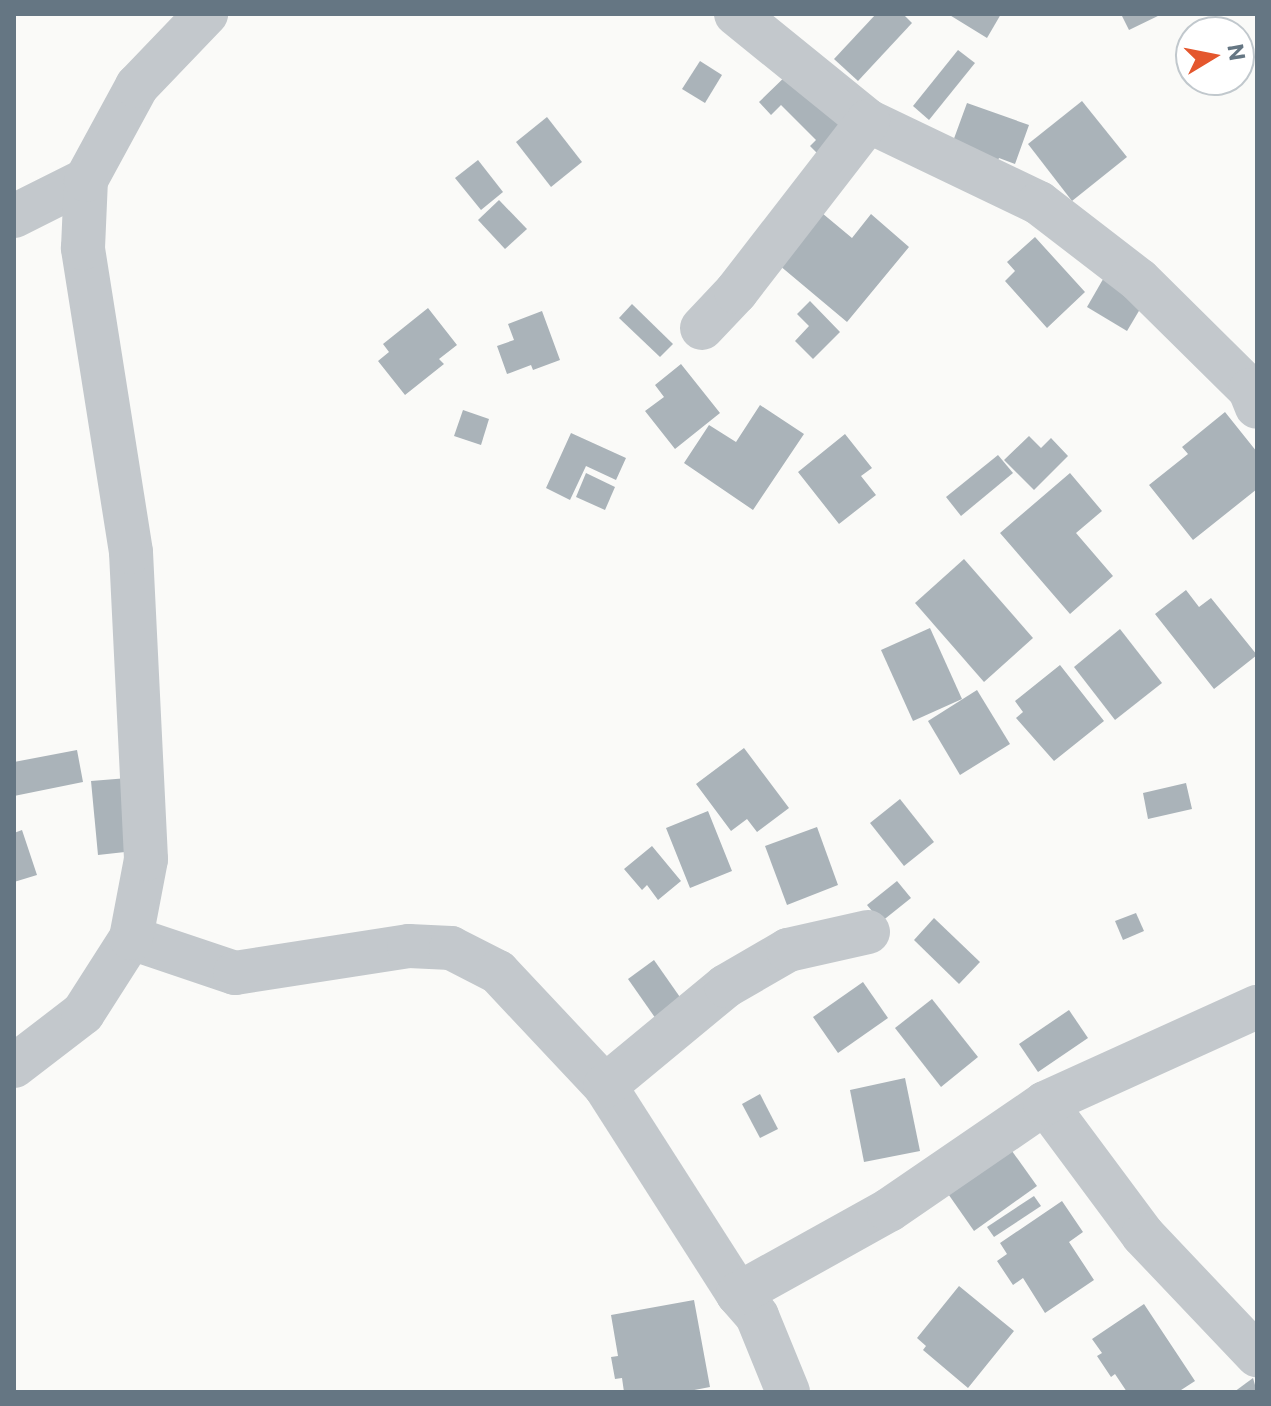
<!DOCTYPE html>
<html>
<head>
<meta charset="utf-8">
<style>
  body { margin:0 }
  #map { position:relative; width:1271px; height:1406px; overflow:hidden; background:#fafaf8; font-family:Commissioner,sans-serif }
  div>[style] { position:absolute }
  .building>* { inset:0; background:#aab3b9 }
  .minor>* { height:44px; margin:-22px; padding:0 22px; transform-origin:22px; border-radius:22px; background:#c3c8cc }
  span { translate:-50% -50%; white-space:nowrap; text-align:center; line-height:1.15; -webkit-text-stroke:8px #fff; paint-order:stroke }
  .frame { position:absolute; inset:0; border:16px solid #657683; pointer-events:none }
  .north { position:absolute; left:1175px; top:16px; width:80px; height:80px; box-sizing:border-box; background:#fff; border:2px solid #c1c8cd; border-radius:50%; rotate:80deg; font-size:22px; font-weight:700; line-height:32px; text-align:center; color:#657683 }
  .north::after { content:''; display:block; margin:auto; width:28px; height:36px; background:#e4572e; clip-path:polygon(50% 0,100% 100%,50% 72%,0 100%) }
</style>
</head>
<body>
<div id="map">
  <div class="building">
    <i style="clip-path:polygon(876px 14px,903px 14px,912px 23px,858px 81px,834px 59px)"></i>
    <i style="clip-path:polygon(948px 14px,1001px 14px,987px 38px)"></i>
    <i style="clip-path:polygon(1121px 14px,1162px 14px,1129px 30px)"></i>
    <i style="clip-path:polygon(958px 50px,975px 63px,929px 120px,913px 106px)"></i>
    <i style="clip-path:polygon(700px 61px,722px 75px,705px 103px,682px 89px)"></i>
    <i style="clip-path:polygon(792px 70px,849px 127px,820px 156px,810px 146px,816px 140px,781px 105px,771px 115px,759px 102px)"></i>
    <i style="clip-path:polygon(1082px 101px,1127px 157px,1072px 201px,1028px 144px)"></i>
    <i style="clip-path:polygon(967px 103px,1029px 125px,1015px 164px,999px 158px,993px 173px,952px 144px)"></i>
    <i style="clip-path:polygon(547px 117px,582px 162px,551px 187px,516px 142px)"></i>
    <i style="clip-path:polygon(478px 160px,503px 192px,481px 210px,455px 178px)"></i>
    <i style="clip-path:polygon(499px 200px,527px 229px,505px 249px,478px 220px)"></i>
    <i style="clip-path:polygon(822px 213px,852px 238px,871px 214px,909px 247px,847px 322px,779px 265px)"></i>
    <i style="clip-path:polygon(1035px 237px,1085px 292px,1047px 328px,1005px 281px,1015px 271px,1007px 262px)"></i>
    <i style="clip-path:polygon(1106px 274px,1146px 299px,1127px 331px,1087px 307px)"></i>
    <i style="clip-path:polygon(810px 301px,840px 332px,813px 359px,795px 341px,809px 326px,797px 314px)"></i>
    <i style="clip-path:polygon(632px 304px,673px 344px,660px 357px,619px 318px)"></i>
    <i style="clip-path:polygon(428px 308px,457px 345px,439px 359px,444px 364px,405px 395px,378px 361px,389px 352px,383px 344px)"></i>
    <i style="clip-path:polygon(542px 311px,560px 360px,533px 370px,531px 365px,507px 374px,497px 346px,514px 340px,508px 324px)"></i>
    <i style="clip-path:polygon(681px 364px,720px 413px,675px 449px,645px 411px,664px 397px,655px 385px)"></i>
    <i style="clip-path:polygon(760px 405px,804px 434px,753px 510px,684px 463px,709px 425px,736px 442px)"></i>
    <i style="clip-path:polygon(463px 410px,489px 419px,481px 445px,454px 436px)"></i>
    <i style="clip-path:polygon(1225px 412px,1257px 452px,1257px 489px,1193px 540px,1149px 485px,1188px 454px,1182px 447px)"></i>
    <i style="clip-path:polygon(571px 433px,626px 458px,616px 480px,586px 466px,570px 500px,546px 488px)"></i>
    <i style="clip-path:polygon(845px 434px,872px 468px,861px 476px,876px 495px,839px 524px,798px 472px)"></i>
    <i style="clip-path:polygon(1029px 436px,1041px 448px,1051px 438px,1068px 456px,1034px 490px,1004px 460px)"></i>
    <i style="clip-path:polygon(998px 455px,1013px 473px,961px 516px,946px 497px)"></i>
    <i style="clip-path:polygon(586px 473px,615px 487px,605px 510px,576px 497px)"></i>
    <i style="clip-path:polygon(1070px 473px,1102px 511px,1076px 533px,1113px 576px,1070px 614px,1000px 533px)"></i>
    <i style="clip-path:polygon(964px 559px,1033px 638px,984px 682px,915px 603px)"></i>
    <i style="clip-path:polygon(1186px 590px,1199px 607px,1211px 598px,1257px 655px,1214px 689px,1155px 614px)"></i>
    <i style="clip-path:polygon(930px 628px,962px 699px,913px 721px,881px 650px)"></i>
    <i style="clip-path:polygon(1120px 629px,1162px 683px,1115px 720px,1074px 667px)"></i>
    <i style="clip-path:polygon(1060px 665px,1104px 721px,1054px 761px,1016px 718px,1023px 712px,1015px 701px)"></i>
    <i style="clip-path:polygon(977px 690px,1010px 744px,960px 775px,928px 721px)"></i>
    <i style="clip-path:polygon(744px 748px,789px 808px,757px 832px,747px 819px,731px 831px,696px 784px)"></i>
    <i style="clip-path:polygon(77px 750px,83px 782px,14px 796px,14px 762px)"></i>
    <i style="clip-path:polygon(128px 778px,134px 851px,98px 855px,91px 781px)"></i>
    <i style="clip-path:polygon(1186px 783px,1192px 809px,1148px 819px,1143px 793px)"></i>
    <i style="clip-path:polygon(900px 799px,934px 842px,904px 866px,870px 823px)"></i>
    <i style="clip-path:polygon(708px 811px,732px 871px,690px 888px,666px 828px)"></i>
    <i style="clip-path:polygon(817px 827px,838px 885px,787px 905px,765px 846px)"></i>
    <i style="clip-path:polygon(22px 830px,37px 875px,14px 882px,14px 833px)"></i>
    <i style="clip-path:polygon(652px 846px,681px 881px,658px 900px,647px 885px,642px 890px,624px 869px)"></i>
    <i style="clip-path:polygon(897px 881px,911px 898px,881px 922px,867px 905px)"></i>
    <i style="clip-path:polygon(1136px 913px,1144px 931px,1123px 940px,1115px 921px)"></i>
    <i style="clip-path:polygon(934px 918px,980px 962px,959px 984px,914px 940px)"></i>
    <i style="clip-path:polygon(654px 960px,689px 1010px,663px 1029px,628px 979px)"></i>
    <i style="clip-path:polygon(863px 982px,888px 1018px,838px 1053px,813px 1017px)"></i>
    <i style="clip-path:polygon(932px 999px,978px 1057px,941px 1087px,895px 1028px)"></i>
    <i style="clip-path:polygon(1069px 1010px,1088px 1038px,1038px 1072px,1019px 1044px)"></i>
    <i style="clip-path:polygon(905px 1078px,920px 1151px,864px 1162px,850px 1090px)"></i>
    <i style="clip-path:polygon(760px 1094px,778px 1129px,760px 1138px,742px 1104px)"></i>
    <i style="clip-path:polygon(1007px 1144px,1037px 1186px,974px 1231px,944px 1188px)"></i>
    <i style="clip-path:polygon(1034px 1196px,1041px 1206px,994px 1237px,987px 1227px)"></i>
    <i style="clip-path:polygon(1062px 1201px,1083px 1232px,1069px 1242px,1094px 1280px,1045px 1313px,1023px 1278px,1013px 1285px,997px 1261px,1007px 1254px,1000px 1243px)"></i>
    <i style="clip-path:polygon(959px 1286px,1014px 1331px,968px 1388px,923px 1350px,926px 1346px,917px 1338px)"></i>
    <i style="clip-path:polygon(694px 1300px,710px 1387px,684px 1392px,624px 1392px,622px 1378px,615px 1379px,611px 1357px,618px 1356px,611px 1315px)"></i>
    <i style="clip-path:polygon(1144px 1304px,1195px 1381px,1178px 1392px,1127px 1392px,1115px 1374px,1111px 1377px,1097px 1356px,1102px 1353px,1092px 1339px)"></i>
    <i style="clip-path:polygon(1253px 1378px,1257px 1392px,1234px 1392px)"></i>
  </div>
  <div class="minor">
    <i style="left:736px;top:14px;width:170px;rotate:39deg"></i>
    <i style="left:868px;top:121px;width:190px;rotate:25.6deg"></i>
    <i style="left:1039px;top:203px;width:126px;rotate:37.6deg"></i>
    <i style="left:1139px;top:280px;width:156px;rotate:44.7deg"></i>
    <i style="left:1250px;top:390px;width:18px;rotate:68deg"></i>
    <i style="left:14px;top:216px;width:80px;rotate:-26.6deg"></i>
    <i style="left:702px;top:328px;width:50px;rotate:-46.6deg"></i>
    <i style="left:736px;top:292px;width:216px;rotate:-52.3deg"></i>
    <i style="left:131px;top:938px;width:110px;rotate:18.6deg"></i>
    <i style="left:235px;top:973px;width:176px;rotate:-8.8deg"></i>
    <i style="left:409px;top:946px;width:42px;rotate:2.7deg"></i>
    <i style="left:451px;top:948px;width:53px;rotate:27.1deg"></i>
    <i style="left:498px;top:972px;width:156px;rotate:46.8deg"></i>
    <i style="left:605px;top:1086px;width:247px;rotate:57.4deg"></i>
    <i style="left:738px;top:1294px;width:29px;rotate:49deg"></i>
    <i style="left:757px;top:1316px;width:82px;rotate:67.8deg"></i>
    <i style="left:14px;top:1066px;width:87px;rotate:-37.5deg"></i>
    <i style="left:83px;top:1013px;width:89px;rotate:-57.4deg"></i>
    <i style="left:131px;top:938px;width:80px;rotate:-79.2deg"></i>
    <i style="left:146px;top:859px;width:307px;rotate:-92.8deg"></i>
    <i style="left:131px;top:552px;width:308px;rotate:-99deg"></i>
    <i style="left:83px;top:248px;width:68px;rotate:-87.5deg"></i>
    <i style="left:86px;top:180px;width:107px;rotate:-61.5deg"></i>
    <i style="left:137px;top:86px;width:100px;rotate:-46.2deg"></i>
    <i style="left:605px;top:1086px;width:157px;rotate:-39.6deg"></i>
    <i style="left:726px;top:986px;width:72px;rotate:-30.1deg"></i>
    <i style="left:788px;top:950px;width:82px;rotate:-12.7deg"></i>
    <i style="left:1045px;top:1103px;width:164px;rotate:53.4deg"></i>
    <i style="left:1143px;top:1235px;width:166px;rotate:46.5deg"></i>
    <i style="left:738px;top:1294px;width:173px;rotate:-29.1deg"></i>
    <i style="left:889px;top:1210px;width:189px;rotate:-34.4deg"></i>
    <i style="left:1045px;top:1103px;width:233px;rotate:-24.4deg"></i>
  </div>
  <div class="frame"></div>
  <div class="north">N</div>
</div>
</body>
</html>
